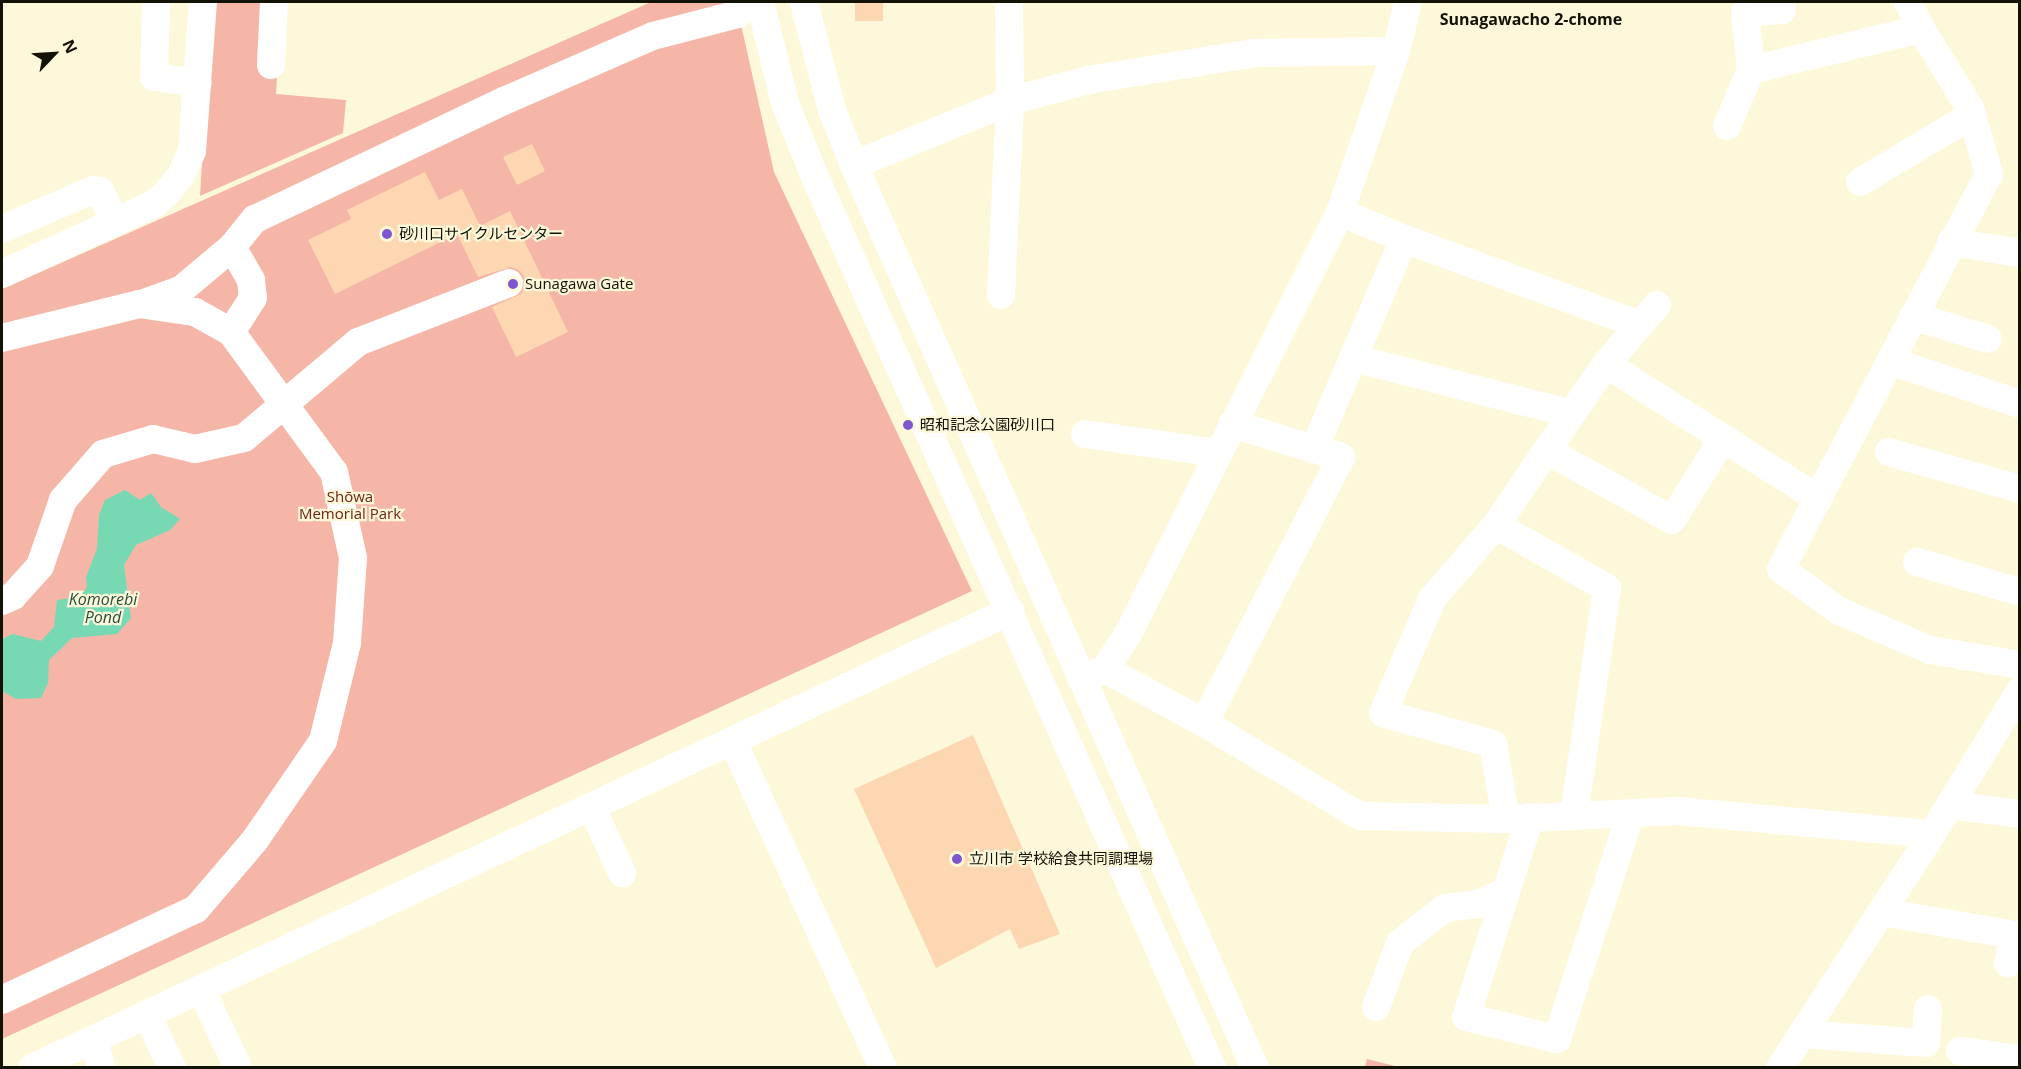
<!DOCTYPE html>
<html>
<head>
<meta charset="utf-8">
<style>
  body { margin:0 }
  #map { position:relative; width:2021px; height:1069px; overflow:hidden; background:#fdf8d9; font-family:"Open Sans","Noto Sans JP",sans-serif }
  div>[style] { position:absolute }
  .green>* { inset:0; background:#f5b6a7 }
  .water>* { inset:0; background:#76d9b4 }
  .building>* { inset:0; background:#fcd7b1 }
  .minor>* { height:28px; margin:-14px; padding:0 14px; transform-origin:14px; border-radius:14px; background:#fff }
  .dots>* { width:16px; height:16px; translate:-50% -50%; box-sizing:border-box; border:3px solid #fdf8d9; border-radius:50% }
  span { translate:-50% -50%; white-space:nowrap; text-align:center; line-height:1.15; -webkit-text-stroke:4.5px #fdf8d9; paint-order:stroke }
  .poi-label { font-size:15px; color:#131207 }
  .left { translate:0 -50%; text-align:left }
  .park-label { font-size:15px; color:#702413 }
  .neighbourhood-label { font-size:16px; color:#131207; font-weight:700 }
  .water-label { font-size:16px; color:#244f3f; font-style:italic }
  .frame { position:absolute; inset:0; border:3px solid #131207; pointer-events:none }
  .north { position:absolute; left:24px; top:24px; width:60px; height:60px; -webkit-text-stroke:4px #fdf8d9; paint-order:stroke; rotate:65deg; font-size:16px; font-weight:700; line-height:24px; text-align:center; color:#131207 }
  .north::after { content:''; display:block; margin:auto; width:21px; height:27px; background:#131207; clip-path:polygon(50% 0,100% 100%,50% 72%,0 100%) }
</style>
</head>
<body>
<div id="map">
  <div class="green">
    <i style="clip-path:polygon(212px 2px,263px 2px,260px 75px,277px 77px,276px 94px,346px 100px,343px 133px,200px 196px)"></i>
    <i style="clip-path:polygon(651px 2px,736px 2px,774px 172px,972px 591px,2px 1039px,2px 289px)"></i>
    <i style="clip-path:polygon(1367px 1059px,1399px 1067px,1365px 1067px)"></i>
  </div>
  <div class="water">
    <i style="clip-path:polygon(125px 490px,140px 500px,151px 493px,161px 507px,180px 519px,170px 530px,136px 545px,124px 565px,131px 618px,117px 634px,72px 638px,49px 660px,48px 683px,41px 698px,16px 699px,2px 691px,2px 639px,13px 634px,41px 641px,54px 627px,57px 600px,79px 597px,87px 587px,86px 577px,97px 549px,99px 515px,105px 500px)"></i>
  </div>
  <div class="building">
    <i style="clip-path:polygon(855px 2px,883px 2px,883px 21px,855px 21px)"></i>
    <i style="clip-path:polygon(532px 144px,545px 171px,517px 185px,503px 157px)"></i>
    <i style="clip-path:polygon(425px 172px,439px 200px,462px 189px,480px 226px,510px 211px,568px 332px,516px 357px,492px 307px,521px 294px,525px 285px,524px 276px,519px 270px,511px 267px,478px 277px,457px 234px,335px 294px,308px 240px,351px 219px,347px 210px)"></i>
    <i style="clip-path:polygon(973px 735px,1060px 934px,1019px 949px,1010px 929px,936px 968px,854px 789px)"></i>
  </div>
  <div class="minor">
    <i style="left:156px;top:2px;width:75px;rotate:91.5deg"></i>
    <i style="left:154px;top:77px;width:44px;rotate:7.8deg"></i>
    <i style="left:760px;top:2px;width:107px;rotate:76deg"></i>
    <i style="left:786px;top:106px;width:77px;rotate:67.8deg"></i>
    <i style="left:815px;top:177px;width:975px;rotate:65.98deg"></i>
    <i style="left:804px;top:2px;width:112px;rotate:75.5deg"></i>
    <i style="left:832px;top:110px;width:59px;rotate:68.2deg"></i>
    <i style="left:854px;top:165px;width:988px;rotate:66.06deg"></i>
    <i style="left:1908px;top:2px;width:30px;rotate:64deg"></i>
    <i style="left:1921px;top:29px;width:93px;rotate:58.2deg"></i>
    <i style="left:1970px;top:108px;width:69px;rotate:73.9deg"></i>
    <i style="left:1989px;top:174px;width:446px;rotate:117.8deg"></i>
    <i style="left:1781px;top:569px;width:72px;rotate:35.9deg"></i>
    <i style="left:1839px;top:611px;width:99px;rotate:23.2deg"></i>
    <i style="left:1930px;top:650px;width:91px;rotate:9.5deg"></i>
    <i style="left:271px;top:65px;width:63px;rotate:-87.3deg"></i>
    <i style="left:1751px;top:70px;width:57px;rotate:-96deg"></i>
    <i style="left:1745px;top:13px;width:37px;rotate:-5deg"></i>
    <i style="left:1782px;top:10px;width:8px;rotate:-97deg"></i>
    <i style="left:1727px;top:126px;width:61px;rotate:-66.8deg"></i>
    <i style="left:1751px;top:70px;width:175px;rotate:-13.6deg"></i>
    <i style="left:854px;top:165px;width:169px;rotate:-22.3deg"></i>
    <i style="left:1010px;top:101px;width:81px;rotate:-15.1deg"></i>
    <i style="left:1088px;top:80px;width:168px;rotate:-9.2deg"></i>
    <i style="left:1254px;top:53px;width:142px;rotate:-0.8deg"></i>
    <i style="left:1860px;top:182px;width:131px;rotate:-30.9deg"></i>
    <i style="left:1340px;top:212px;width:69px;rotate:22.9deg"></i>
    <i style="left:1404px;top:239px;width:251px;rotate:20deg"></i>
    <i style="left:2px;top:229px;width:99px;rotate:-23.2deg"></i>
    <i style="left:93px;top:190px;width:7px;rotate:8deg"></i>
    <i style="left:100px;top:191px;width:34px;rotate:64deg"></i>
    <i style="left:1951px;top:242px;width:70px;rotate:9.1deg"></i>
    <i style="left:232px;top:247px;width:36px;rotate:-51deg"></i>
    <i style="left:255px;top:219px;width:276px;rotate:-25.4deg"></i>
    <i style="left:504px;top:101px;width:163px;rotate:-23.6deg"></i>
    <i style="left:653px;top:36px;width:88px;rotate:-14.5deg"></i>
    <i style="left:2px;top:274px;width:167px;rotate:-24.7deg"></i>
    <i style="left:154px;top:204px;width:18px;rotate:-41deg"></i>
    <i style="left:168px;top:192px;width:21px;rotate:-53deg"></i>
    <i style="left:181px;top:175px;width:26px;rotate:-65deg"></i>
    <i style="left:192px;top:151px;width:149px;rotate:-85.8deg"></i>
    <i style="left:1001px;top:295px;width:194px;rotate:-87.3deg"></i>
    <i style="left:1010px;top:101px;width:99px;rotate:-90.6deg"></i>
    <i style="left:147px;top:302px;width:37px;rotate:-20deg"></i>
    <i style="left:182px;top:289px;width:65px;rotate:-40deg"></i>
    <i style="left:232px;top:247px;width:38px;rotate:60deg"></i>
    <i style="left:251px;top:280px;width:18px;rotate:84deg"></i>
    <i style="left:253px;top:298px;width:40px;rotate:122.9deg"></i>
    <i style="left:1913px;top:316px;width:78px;rotate:17deg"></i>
    <i style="left:2px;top:338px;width:141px;rotate:-13.9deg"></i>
    <i style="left:139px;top:304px;width:57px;rotate:8.1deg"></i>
    <i style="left:195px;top:312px;width:41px;rotate:29.1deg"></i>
    <i style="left:231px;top:332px;width:174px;rotate:53.7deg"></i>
    <i style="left:334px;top:472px;width:88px;rotate:77.5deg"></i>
    <i style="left:353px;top:558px;width:85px;rotate:94deg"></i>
    <i style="left:347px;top:643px;width:101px;rotate:103.8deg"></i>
    <i style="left:323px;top:741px;width:120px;rotate:124.5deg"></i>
    <i style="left:255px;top:840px;width:91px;rotate:130.5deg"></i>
    <i style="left:196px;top:909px;width:214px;rotate:154.9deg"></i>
    <i style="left:1353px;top:358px;width:226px;rotate:14.3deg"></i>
    <i style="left:1890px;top:361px;width:137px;rotate:18.3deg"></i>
    <i style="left:1606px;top:364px;width:252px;rotate:32.4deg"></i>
    <i style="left:1085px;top:434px;width:134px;rotate:8.1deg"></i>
    <i style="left:1314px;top:449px;width:228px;rotate:-66.8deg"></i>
    <i style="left:1548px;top:451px;width:142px;rotate:29.1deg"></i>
    <i style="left:1672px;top:520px;width:94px;rotate:-58deg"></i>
    <i style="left:1889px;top:452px;width:136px;rotate:15.8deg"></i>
    <i style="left:1496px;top:525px;width:128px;rotate:29.6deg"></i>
    <i style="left:1607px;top:588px;width:229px;rotate:98.3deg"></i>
    <i style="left:1917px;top:562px;width:107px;rotate:16.2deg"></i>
    <i style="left:2px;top:601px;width:12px;rotate:-24deg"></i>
    <i style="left:13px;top:596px;width:40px;rotate:-48deg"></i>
    <i style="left:40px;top:566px;width:70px;rotate:-70.8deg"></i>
    <i style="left:63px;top:500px;width:61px;rotate:-49deg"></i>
    <i style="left:103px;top:454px;width:52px;rotate:-16.7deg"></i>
    <i style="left:153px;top:439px;width:43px;rotate:13.4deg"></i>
    <i style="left:195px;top:449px;width:50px;rotate:-12.7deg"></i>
    <i style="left:244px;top:438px;width:149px;rotate:-40.1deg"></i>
    <i style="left:358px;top:342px;width:162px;rotate:-21.3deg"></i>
    <i style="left:1105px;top:669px;width:44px;rotate:-57deg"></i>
    <i style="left:1129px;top:632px;width:470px;rotate:-63.3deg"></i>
    <i style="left:1340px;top:212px;width:170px;rotate:-70.8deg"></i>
    <i style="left:1396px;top:51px;width:50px;rotate:-76.2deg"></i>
    <i style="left:1082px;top:680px;width:25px;rotate:-26deg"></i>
    <i style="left:1105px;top:669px;width:113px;rotate:28.6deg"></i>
    <i style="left:1204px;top:723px;width:182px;rotate:30.8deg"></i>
    <i style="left:1360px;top:816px;width:146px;rotate:1.2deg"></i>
    <i style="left:1506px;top:819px;width:172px;rotate:-2.7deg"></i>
    <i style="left:1678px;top:811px;width:255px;rotate:5.2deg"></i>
    <i style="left:1204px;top:723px;width:299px;rotate:-62.7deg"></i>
    <i style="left:1341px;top:457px;width:114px;rotate:-163.2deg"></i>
    <i style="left:733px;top:742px;width:359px;rotate:65.3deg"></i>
    <i style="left:1950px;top:805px;width:71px;rotate:7.3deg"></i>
    <i style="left:592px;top:808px;width:72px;rotate:65.2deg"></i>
    <i style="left:1530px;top:817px;width:210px;rotate:107.7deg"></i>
    <i style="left:1466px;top:1017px;width:94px;rotate:13.6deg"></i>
    <i style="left:1557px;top:1039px;width:238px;rotate:-71.9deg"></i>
    <i style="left:1506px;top:819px;width:76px;rotate:-99.8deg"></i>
    <i style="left:1493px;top:744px;width:114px;rotate:-164.3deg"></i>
    <i style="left:1383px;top:713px;width:124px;rotate:-66.7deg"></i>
    <i style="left:1432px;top:599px;width:98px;rotate:-49.1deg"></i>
    <i style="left:1496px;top:525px;width:195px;rotate:-55.7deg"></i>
    <i style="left:1606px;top:364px;width:78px;rotate:-49.2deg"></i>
    <i style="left:1882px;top:912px;width:134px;rotate:9.9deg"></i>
    <i style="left:2014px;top:935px;width:29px;rotate:102deg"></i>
    <i style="left:201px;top:989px;width:87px;rotate:64.9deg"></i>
    <i style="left:1376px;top:1007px;width:68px;rotate:-69.4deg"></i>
    <i style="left:1400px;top:943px;width:57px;rotate:-37.9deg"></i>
    <i style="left:1445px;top:908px;width:34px;rotate:-7deg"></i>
    <i style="left:1479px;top:904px;width:29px;rotate:-25deg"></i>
    <i style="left:147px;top:1014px;width:60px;rotate:65.2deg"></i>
    <i style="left:1802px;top:1034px;width:124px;rotate:4.2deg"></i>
    <i style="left:1926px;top:1043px;width:34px;rotate:-87deg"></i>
    <i style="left:94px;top:1039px;width:30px;rotate:76deg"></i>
    <i style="left:1960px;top:1051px;width:61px;rotate:7.6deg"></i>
    <i style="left:32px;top:1068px;width:1080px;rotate:-25.05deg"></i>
    <i style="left:1780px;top:1068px;width:279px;rotate:-57deg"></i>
    <i style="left:1932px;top:834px;width:168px;rotate:-58.4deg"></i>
  </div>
  <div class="dots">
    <i style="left:387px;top:234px;background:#7e56d0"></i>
    <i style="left:513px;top:284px;background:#7e56d0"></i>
    <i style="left:908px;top:425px;background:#7e56d0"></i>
    <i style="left:957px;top:859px;background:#7e56d0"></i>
  </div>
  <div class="poi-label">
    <span class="left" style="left:399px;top:234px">砂川口サイクルセンター</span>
    <span class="left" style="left:525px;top:284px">Sunagawa Gate</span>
    <span class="left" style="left:920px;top:425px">昭和記念公園砂川口</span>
    <span class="left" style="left:969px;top:859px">立川市 学校給食共同調理場</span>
  </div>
  <div class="park-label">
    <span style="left:350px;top:505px">Shōwa<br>Memorial Park</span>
  </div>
  <div class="neighbourhood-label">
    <span style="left:1531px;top:19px">Sunagawacho 2-chome</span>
  </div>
  <div class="water-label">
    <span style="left:103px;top:608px">Komorebi<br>Pond</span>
  </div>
  <div class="frame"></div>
  <div class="north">N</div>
</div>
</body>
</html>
